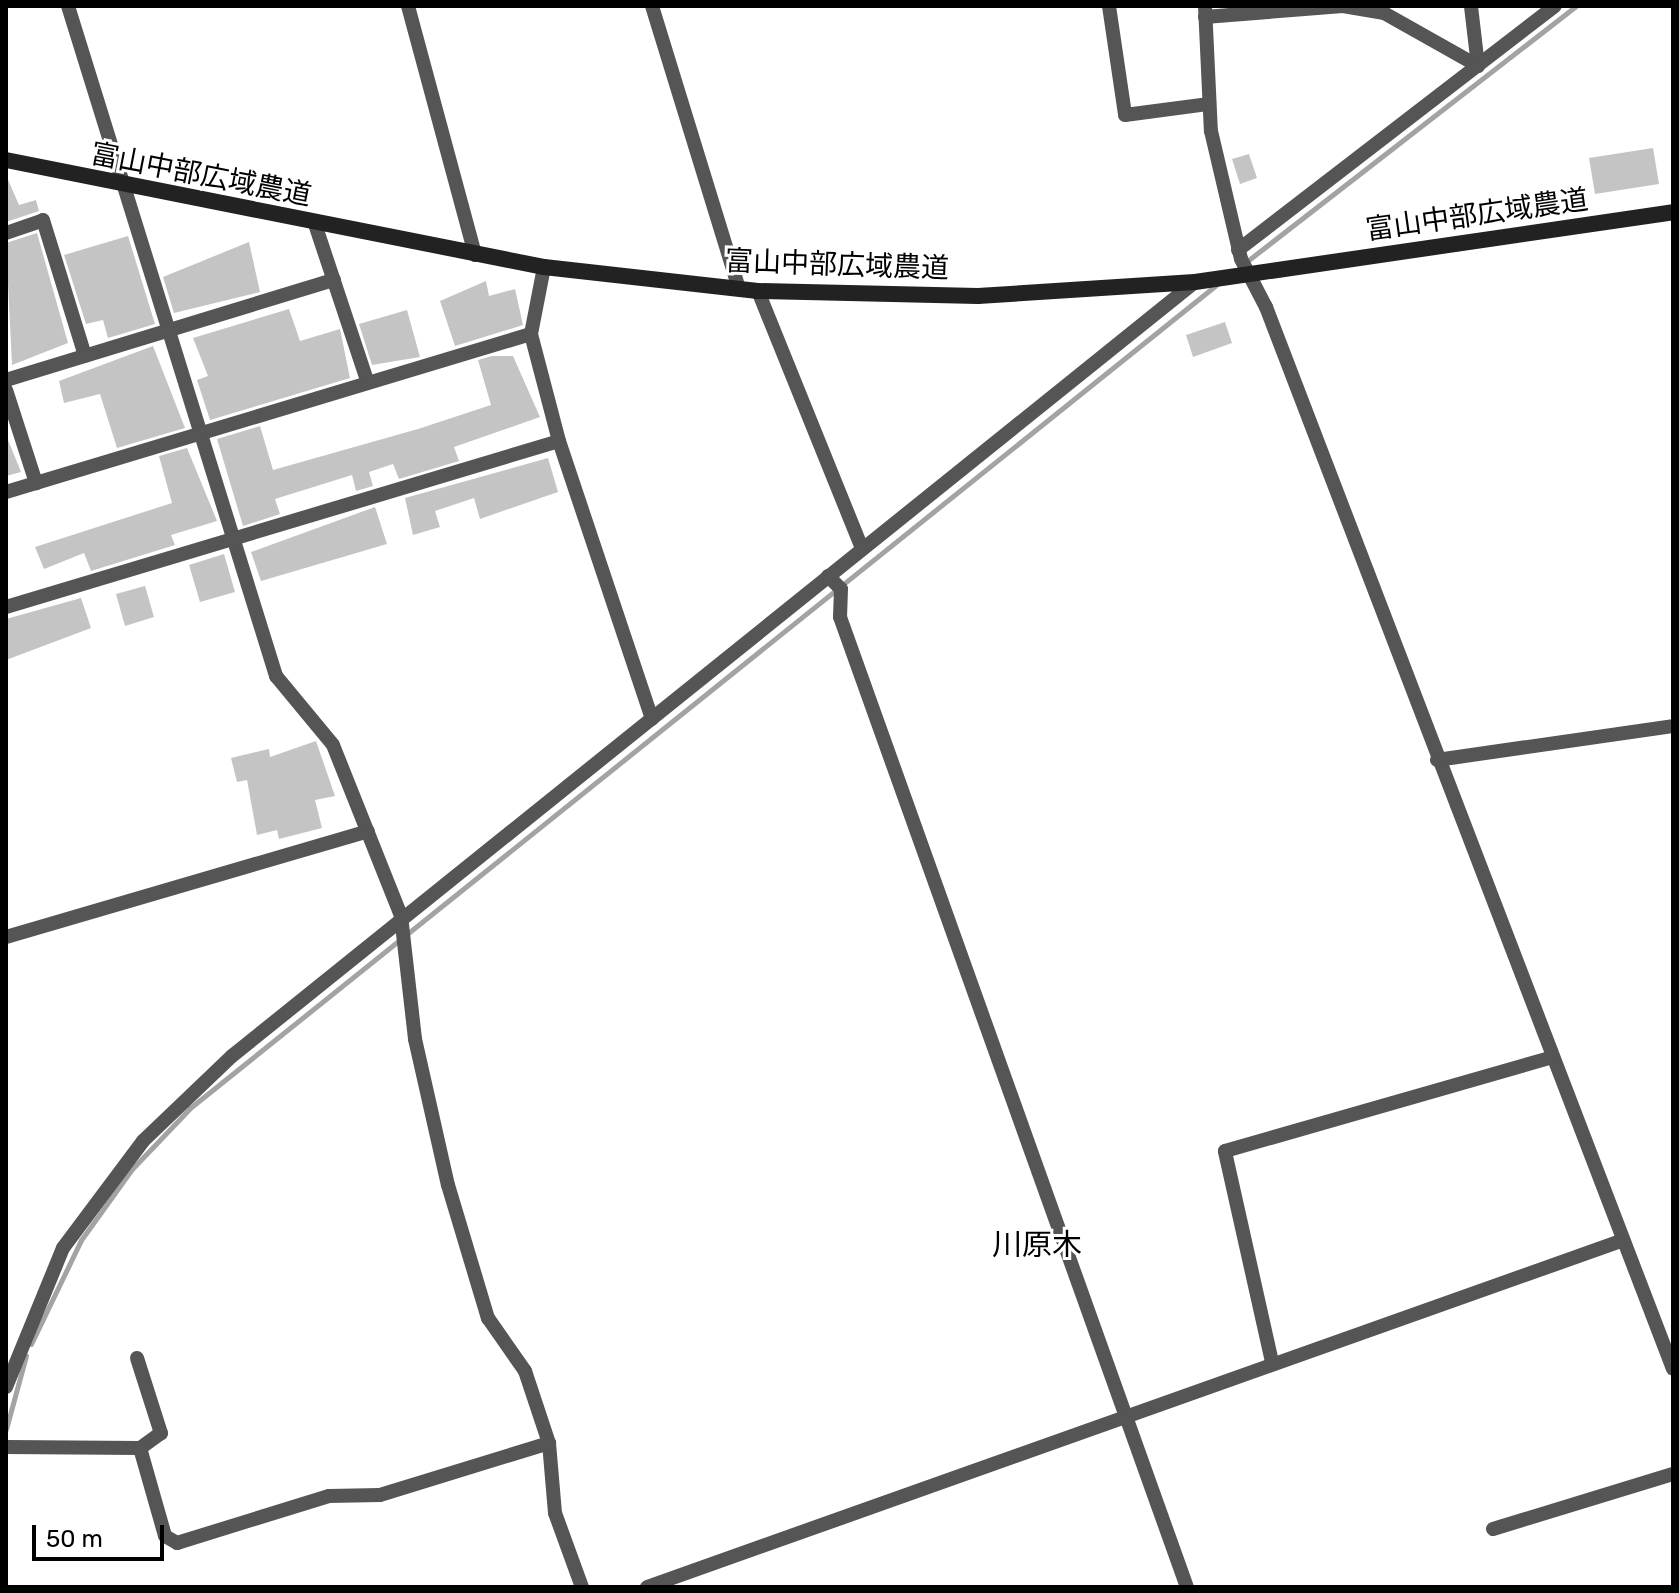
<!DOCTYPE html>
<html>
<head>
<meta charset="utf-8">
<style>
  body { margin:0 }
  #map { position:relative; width:1679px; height:1593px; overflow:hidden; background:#fff; font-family:Rubik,"Noto Sans JP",sans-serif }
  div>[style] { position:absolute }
  .stream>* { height:5px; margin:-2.5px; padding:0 2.5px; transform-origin:2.5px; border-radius:2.5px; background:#a3a3a3 }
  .building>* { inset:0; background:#c4c4c4 }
  .street>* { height:14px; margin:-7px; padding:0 7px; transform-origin:7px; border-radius:7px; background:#555 }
  .secondary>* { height:16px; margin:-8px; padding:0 8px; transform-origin:8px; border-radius:8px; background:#222 }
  span { translate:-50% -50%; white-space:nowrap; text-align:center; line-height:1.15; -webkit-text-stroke:6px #fff; paint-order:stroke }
  .street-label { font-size:28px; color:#000 }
  .neighbourhood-label { font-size:30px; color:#000 }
  .frame { position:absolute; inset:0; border:8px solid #000; pointer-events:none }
  .scale { position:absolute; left:32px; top:1525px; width:132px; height:36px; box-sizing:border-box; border:4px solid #000; border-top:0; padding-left:10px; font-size:24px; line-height:28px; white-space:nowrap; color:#000; -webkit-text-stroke:6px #fff; paint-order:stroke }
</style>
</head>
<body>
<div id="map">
  <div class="stream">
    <i style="left:1246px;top:262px;width:418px;rotate:-37.8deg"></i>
    <i style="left:31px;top:1344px;width:115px;rotate:-64.3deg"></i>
    <i style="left:81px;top:1240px;width:87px;rotate:-54.3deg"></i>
    <i style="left:132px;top:1169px;width:84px;rotate:-46.4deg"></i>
    <i style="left:190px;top:1108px;width:1315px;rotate:-38.73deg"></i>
    <i style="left:6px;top:1429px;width:76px;rotate:-74.7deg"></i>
  </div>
  <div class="building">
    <i style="clip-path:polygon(1653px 148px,1659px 184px,1595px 194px,1589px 158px)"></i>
    <i style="clip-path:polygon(1249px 154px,1257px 178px,1240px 184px,1232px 159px)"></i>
    <i style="clip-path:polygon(6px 175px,19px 205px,36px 200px,39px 211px,6px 222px)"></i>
    <i style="clip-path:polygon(37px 233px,68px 343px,12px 365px,6px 243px)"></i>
    <i style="clip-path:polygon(128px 236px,155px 324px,108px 338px,103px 320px,86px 324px,64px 255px)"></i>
    <i style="clip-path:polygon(249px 242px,260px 292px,174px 313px,163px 277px)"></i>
    <i style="clip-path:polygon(486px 281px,489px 296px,515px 289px,523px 325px,455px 346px,440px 301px)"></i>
    <i style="clip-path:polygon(289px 309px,300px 341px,340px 329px,350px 378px,210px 420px,197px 380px,208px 376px,193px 338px)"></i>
    <i style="clip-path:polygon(407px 310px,420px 357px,372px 365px,359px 324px)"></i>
    <i style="clip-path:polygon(1225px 322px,1232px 343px,1193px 357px,1186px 335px)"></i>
    <i style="clip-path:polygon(153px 346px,185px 428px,117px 448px,100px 394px,64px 403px,59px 381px)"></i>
    <i style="clip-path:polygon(492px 356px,513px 356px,540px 417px,454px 447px,459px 461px,399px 479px,393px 464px,369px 472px,373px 486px,356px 491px,352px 475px,275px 499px,280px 514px,243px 526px,217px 439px,260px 426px,273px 470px,418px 429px,491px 405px,478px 360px)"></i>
    <i style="clip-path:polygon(6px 435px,21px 472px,6px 476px)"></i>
    <i style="clip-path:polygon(187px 448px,217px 521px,171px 535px,175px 545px,91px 571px,84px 553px,44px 569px,35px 547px,172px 503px,159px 456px)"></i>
    <i style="clip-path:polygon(548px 458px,558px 492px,480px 519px,474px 498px,435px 511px,440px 527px,413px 535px,405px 498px)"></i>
    <i style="clip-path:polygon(375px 507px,387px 544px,261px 581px,251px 552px)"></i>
    <i style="clip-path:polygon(224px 554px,235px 592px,200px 602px,189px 565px)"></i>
    <i style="clip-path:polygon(145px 586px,154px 617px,125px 626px,116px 594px)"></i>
    <i style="clip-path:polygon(81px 598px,91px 628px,6px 660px,6px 619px)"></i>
    <i style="clip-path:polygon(316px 741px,335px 796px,315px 800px,322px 828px,279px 839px,277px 830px,257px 835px,247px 780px,237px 782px,231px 758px,269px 749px,270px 757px)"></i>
  </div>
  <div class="street">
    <i style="left:68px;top:6px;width:702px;rotate:72.75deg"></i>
    <i style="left:276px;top:676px;width:89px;rotate:50.4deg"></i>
    <i style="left:333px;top:745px;width:184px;rotate:68.3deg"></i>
    <i style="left:401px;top:916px;width:124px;rotate:83.5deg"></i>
    <i style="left:415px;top:1039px;width:150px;rotate:77.3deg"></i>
    <i style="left:448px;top:1185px;width:139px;rotate:73.3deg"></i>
    <i style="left:488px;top:1318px;width:65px;rotate:55.1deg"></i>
    <i style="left:525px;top:1371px;width:76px;rotate:71.6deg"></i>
    <i style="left:549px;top:1443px;width:70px;rotate:85.1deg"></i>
    <i style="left:555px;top:1513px;width:79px;rotate:70deg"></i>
    <i style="left:408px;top:6px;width:258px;rotate:74.9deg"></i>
    <i style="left:652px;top:6px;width:296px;rotate:72.9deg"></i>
    <i style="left:1109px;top:6px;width:110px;rotate:81.6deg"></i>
    <i style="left:1125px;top:115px;width:85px;rotate:-7.5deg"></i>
    <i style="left:1205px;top:6px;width:125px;rotate:87.3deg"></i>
    <i style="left:1211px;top:131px;width:131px;rotate:76.8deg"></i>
    <i style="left:1241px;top:259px;width:54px;rotate:62.5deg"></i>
    <i style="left:1266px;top:307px;width:1137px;rotate:69.03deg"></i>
    <i style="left:1205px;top:17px;width:138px;rotate:-4.6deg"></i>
    <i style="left:1343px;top:6px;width:42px;rotate:9.7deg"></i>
    <i style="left:1384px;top:13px;width:108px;rotate:29.4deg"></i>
    <i style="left:1478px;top:66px;width:60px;rotate:-96.7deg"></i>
    <i style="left:315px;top:224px;width:164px;rotate:71.6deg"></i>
    <i style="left:6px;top:233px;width:39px;rotate:-19deg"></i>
    <i style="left:43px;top:220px;width:142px;rotate:72.8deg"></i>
    <i style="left:1238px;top:250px;width:400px;rotate:-37.6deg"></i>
    <i style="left:758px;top:291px;width:277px;rotate:68deg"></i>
    <i style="left:6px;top:380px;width:343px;rotate:-17deg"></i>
    <i style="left:6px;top:390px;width:98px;rotate:72.1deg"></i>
    <i style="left:559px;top:441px;width:293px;rotate:71.5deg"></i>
    <i style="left:6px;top:492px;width:548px;rotate:-16.75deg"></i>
    <i style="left:531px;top:334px;width:68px;rotate:-79deg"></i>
    <i style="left:828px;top:576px;width:18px;rotate:45deg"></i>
    <i style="left:841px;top:589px;width:28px;rotate:92deg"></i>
    <i style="left:840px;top:617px;width:1030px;rotate:70.32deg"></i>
    <i style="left:6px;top:607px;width:577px;rotate:-16.71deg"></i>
    <i style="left:559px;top:441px;width:111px;rotate:-104.7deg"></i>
    <i style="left:1437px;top:760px;width:238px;rotate:-8.2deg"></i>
    <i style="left:6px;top:937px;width:377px;rotate:-16.3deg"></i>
    <i style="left:137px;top:1358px;width:79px;rotate:72.3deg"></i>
    <i style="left:161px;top:1433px;width:26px;rotate:144deg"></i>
    <i style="left:1272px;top:1362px;width:216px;rotate:-102.6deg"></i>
    <i style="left:1225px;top:1151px;width:337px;rotate:-16deg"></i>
    <i style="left:6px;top:1387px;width:150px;rotate:-67.7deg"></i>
    <i style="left:63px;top:1248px;width:134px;rotate:-53.2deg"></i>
    <i style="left:143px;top:1141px;width:123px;rotate:-43.7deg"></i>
    <i style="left:232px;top:1056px;width:1235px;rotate:-38.79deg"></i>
    <i style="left:6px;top:1447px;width:134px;rotate:0.4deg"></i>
    <i style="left:140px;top:1448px;width:91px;rotate:74.1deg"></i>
    <i style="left:165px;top:1536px;width:14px;rotate:30deg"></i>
    <i style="left:177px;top:1543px;width:159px;rotate:-17.2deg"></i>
    <i style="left:329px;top:1496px;width:51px;rotate:-1.1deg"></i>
    <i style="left:380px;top:1495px;width:177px;rotate:-17.1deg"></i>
    <i style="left:1493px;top:1529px;width:188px;rotate:-17deg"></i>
    <i style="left:647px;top:1587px;width:1030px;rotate:-19.56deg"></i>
  </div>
  <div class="secondary">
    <i style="left:6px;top:160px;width:549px;rotate:11.25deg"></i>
    <i style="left:544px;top:267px;width:215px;rotate:6.4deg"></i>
    <i style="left:758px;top:291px;width:220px;rotate:1.3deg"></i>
    <i style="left:978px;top:296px;width:217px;rotate:-3.7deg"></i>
    <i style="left:1195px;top:282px;width:483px;rotate:-8.3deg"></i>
  </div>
  <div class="street-label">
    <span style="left:201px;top:175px;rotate:11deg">富山中部広域農道</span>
    <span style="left:1477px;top:215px;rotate:-8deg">富山中部広域農道</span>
    <span style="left:837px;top:265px;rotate:2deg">富山中部広域農道</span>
  </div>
  <div class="neighbourhood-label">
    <span style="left:1037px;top:1245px">川原木</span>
  </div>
  <div class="frame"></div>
  <div class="scale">50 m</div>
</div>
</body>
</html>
